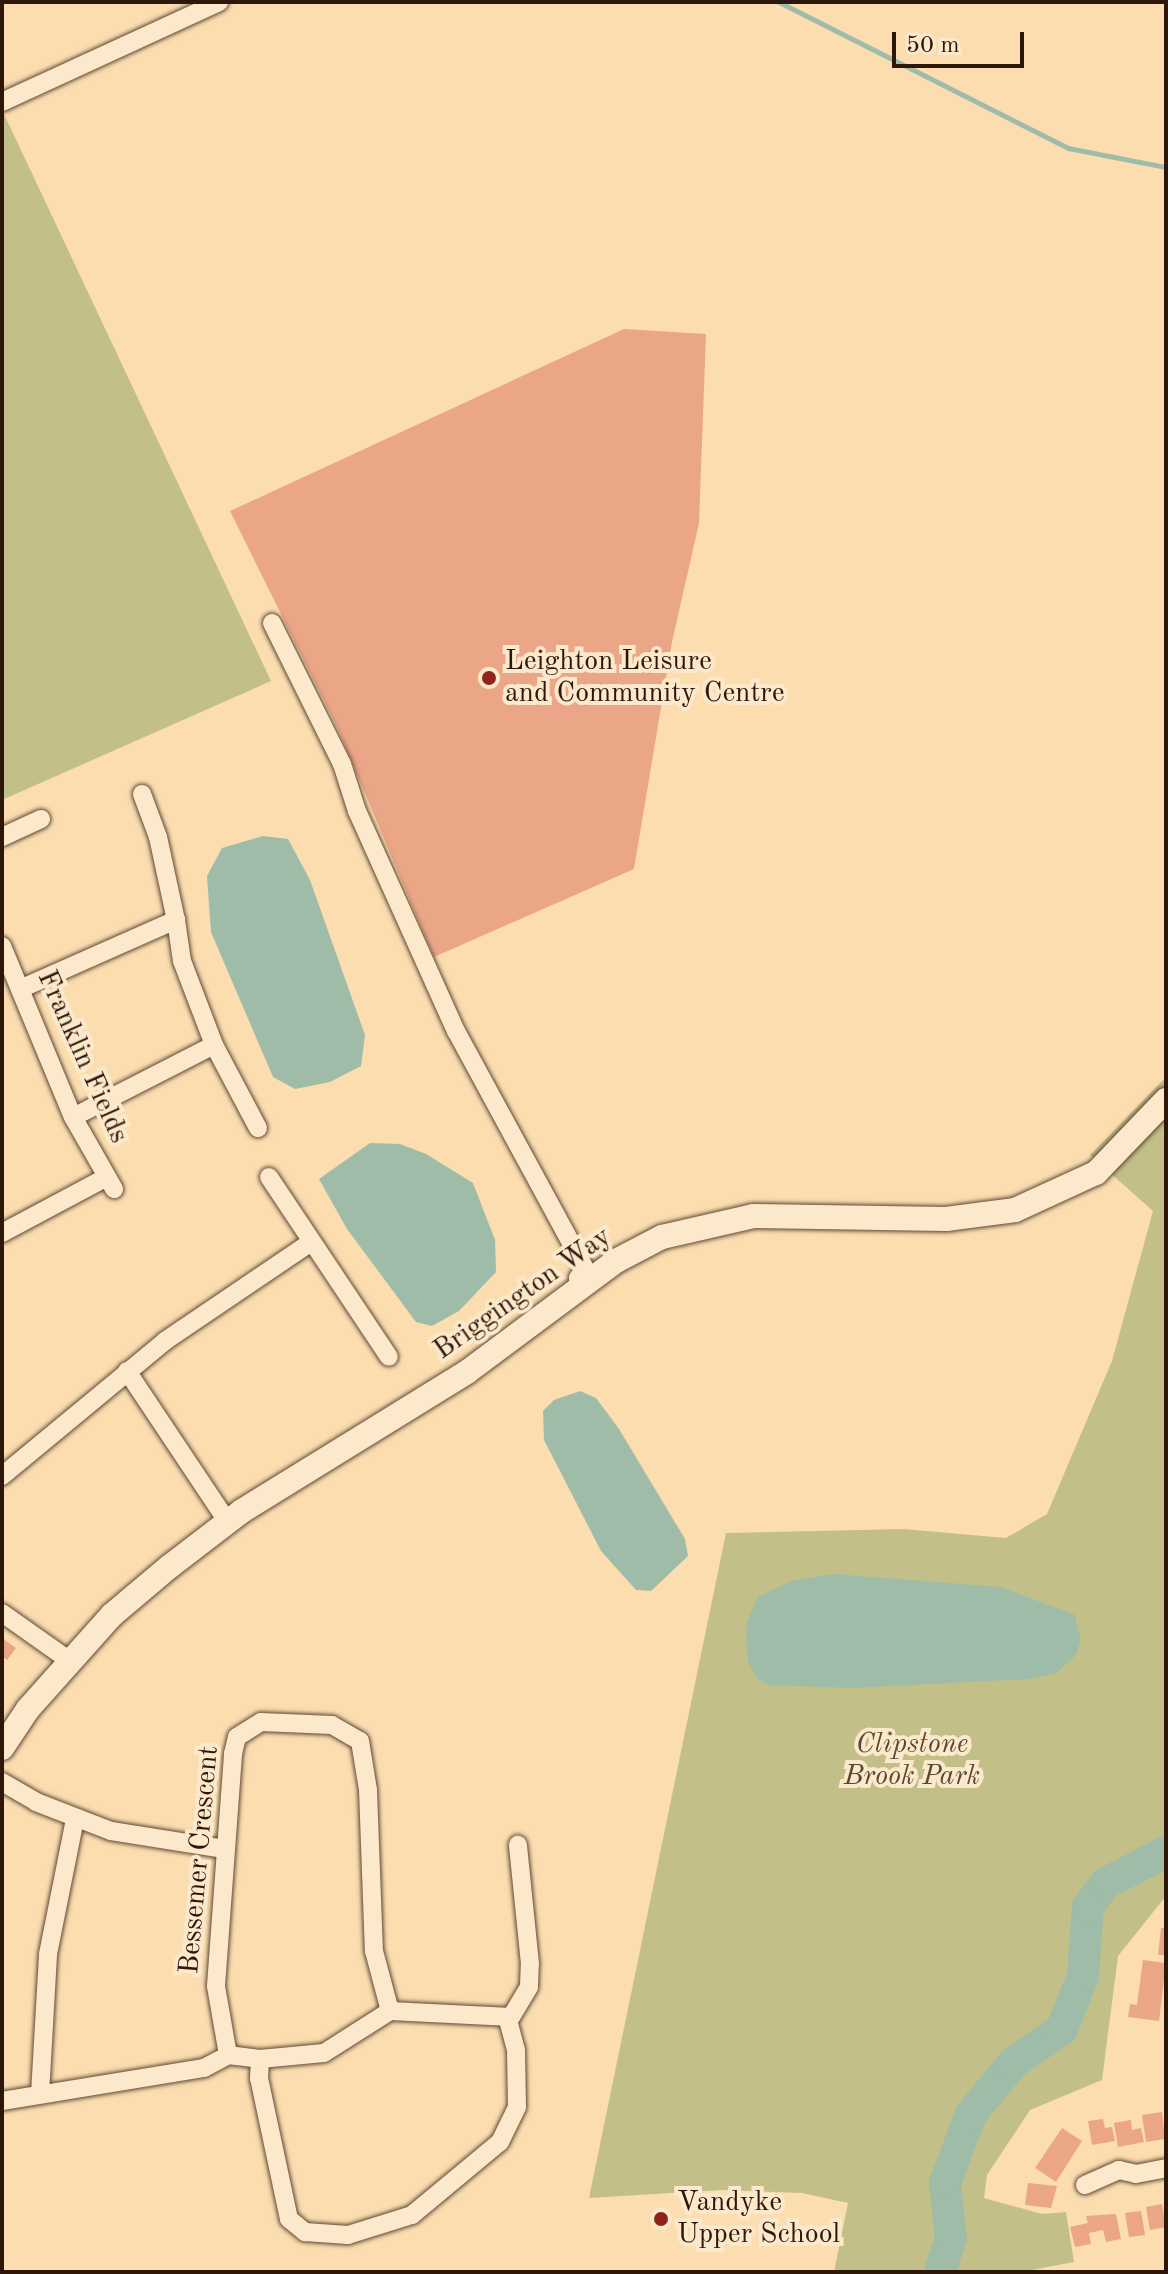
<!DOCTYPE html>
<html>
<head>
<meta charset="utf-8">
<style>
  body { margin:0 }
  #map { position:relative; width:1168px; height:2274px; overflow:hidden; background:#fbddb0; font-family:"Old Standard TT",serif }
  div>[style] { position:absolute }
  .green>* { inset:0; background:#c3bf88 }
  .water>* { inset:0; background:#9fbca9 }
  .stream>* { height:5px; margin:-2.5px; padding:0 2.5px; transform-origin:2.5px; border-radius:2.5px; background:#9fbca9 }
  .river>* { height:32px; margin:-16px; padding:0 16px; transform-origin:16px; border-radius:16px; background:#9fbca9 }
  .building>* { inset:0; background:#eaa686 }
  .roads { filter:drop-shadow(0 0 2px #604834) drop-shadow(0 0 2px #604834) }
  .street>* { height:18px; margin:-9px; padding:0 9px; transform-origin:9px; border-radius:9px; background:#fce9cc }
  .secondary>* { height:24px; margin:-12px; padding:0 12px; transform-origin:12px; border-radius:12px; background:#fce9cc }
  .dots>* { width:22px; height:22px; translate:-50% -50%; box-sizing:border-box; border:4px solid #fce9cc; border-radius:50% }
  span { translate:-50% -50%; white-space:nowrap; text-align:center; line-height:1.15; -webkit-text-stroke:8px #fce9cc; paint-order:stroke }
  .poi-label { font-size:28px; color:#2c170a }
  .left { translate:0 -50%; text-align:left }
  .street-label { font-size:28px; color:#2c170a }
  .park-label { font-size:28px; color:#594930; font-style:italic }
  .frame { position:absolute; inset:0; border:4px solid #2c170a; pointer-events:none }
  .scale { position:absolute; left:892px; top:32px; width:132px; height:36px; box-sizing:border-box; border:4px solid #2c170a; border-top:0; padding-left:10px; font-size:24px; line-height:28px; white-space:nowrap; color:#2c170a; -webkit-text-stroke:6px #fce9cc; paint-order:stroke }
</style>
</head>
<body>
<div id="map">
  <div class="green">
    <i style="clip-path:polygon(4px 114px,271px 681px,2px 800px,2px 115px)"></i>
    <i style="clip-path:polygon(1166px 1077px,1166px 1852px,1106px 1883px,1089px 1906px,1083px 1976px,1062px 2029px,1013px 2063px,971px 2114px,945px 2183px,951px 2239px,940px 2272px,834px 2272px,848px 2203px,802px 2193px,721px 2190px,589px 2198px,726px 1533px,903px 1529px,1006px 1538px,1047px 1514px,1112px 1361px,1153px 1211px,1090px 1155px)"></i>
    <i style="clip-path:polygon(1166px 1857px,1166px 1896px,1118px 1956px,1102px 2080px,1030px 2110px,987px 2175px,984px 2198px,1042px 2214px,1066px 2212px,1074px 2262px,1021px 2272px,946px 2272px,957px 2238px,951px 2186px,976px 2117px,1016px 2068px,1065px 2032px,1087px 1977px,1093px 1908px,1109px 1886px)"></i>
  </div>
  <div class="water">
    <i style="clip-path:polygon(263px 836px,288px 839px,310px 880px,365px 1035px,361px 1066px,330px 1082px,295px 1089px,273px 1077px,211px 932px,207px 876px,222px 848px)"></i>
    <i style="clip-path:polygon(370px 1143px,400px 1144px,426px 1154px,473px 1183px,495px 1240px,496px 1272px,459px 1311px,432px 1326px,416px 1322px,347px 1229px,319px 1179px)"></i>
    <i style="clip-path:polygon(580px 1391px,596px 1398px,619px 1429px,685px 1539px,688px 1556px,651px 1591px,636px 1590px,601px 1551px,544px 1440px,543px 1411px,554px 1400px)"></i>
    <i style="clip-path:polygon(833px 1574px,1001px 1587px,1075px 1615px,1081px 1641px,1075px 1656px,1056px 1673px,1030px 1679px,850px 1688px,768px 1685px,757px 1678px,748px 1662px,746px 1638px,747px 1621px,758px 1597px,792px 1581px)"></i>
  </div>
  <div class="stream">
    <i style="left:779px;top:2px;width:324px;rotate:26.8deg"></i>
    <i style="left:1068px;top:148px;width:100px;rotate:11deg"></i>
  </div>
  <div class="river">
    <i style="left:940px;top:2272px;width:35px;rotate:-72deg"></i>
    <i style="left:951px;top:2239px;width:56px;rotate:-96.1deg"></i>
    <i style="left:945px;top:2183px;width:74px;rotate:-69.4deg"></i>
    <i style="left:971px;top:2114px;width:66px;rotate:-50.5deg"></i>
    <i style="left:1013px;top:2063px;width:60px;rotate:-34.8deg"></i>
    <i style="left:1062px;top:2029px;width:57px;rotate:-68.4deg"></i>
    <i style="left:1083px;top:1976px;width:70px;rotate:-85.9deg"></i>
    <i style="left:1088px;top:1906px;width:29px;rotate:-52deg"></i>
    <i style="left:1106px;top:1883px;width:68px;rotate:-27.3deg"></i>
  </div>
  <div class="building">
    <i style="clip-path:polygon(624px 329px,706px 334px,699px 523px,672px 642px,634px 869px,434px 957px,338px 729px,230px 511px)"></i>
    <i style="clip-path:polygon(2px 1638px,16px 1648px,7px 1660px,2px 1656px)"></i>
    <i style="clip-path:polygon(1161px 1928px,1166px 1928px,1166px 1955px,1158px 1955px)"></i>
    <i style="clip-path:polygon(1143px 1960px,1166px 1963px,1159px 2021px,1128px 2017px,1130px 2004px,1137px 2005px)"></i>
    <i style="clip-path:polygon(1162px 2112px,1165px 2139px,1146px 2142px,1142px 2115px)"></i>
    <i style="clip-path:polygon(1103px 2119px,1105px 2128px,1112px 2127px,1115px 2141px,1092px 2145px,1088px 2121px)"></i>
    <i style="clip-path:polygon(1131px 2120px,1132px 2130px,1141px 2128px,1144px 2142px,1118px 2147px,1114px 2123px)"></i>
    <i style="clip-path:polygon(1062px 2128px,1082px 2141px,1056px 2182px,1035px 2168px)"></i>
    <i style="clip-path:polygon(1028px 2183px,1057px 2186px,1051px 2208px,1025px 2205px)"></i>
    <i style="clip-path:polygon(1162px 2204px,1166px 2227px,1150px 2230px,1146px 2207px)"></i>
    <i style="clip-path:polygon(1141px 2211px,1145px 2235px,1129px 2237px,1125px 2213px)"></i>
    <i style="clip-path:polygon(1116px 2214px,1121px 2239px,1106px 2242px,1103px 2230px,1089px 2233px,1091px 2244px,1075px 2247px,1070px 2227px,1088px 2223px,1086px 2216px)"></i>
  </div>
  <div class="roads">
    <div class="street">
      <i style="left:2px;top:102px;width:239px;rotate:-24.7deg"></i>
      <i style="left:272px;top:623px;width:157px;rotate:63.6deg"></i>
      <i style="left:342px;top:764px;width:49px;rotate:72.3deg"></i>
      <i style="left:357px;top:811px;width:241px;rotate:65.8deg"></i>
      <i style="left:456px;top:1031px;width:271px;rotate:61.5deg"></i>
      <i style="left:585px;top:1269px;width:11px;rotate:128deg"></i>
      <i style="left:578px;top:1278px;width:9px;rotate:63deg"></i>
      <i style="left:142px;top:794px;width:46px;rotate:69.6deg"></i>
      <i style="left:158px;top:837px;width:85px;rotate:77.8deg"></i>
      <i style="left:2px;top:837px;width:43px;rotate:-24.8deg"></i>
      <i style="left:2px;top:946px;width:185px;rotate:67.5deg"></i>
      <i style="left:73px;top:1117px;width:83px;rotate:60.3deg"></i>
      <i style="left:20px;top:989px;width:171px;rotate:-23.9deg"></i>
      <i style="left:176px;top:920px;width:41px;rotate:81.7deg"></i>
      <i style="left:182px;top:961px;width:90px;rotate:69.1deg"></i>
      <i style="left:214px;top:1045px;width:158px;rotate:152.9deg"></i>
      <i style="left:214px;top:1045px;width:94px;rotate:62.1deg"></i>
      <i style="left:269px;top:1177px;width:216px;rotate:56.3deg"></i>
      <i style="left:2px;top:1233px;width:119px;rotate:-28.1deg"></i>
      <i style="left:127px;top:1371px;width:180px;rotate:56.3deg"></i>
      <i style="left:2px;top:1476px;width:212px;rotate:-39.6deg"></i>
      <i style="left:165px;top:1341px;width:176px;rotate:-34.1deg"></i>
      <i style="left:2px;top:1613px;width:83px;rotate:35.2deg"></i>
      <i style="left:2px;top:1782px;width:39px;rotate:30deg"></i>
      <i style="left:36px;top:1802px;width:80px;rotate:21.1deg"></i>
      <i style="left:111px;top:1831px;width:115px;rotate:9deg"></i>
      <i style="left:228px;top:2055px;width:70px;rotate:-99.9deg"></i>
      <i style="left:216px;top:1986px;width:233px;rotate:-85.8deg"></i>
      <i style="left:233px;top:1754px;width:17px;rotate:-77deg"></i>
      <i style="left:237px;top:1737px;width:28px;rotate:-32deg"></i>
      <i style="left:261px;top:1722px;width:71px;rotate:2.4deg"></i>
      <i style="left:332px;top:1725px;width:32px;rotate:30deg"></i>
      <i style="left:360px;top:1741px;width:50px;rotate:80.7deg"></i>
      <i style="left:368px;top:1790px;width:161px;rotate:87.9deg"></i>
      <i style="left:374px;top:1951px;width:62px;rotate:75.1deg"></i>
      <i style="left:260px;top:2059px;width:19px;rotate:93deg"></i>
      <i style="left:259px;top:2078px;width:144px;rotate:78deg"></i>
      <i style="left:289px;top:2219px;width:21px;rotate:39deg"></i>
      <i style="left:305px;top:2232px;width:43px;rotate:4deg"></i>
      <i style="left:348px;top:2235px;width:67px;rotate:-17.4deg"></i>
      <i style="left:412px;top:2215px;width:114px;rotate:-39.7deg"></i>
      <i style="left:500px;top:2142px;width:39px;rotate:-64deg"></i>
      <i style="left:517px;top:2107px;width:57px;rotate:-91deg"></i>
      <i style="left:516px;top:2050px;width:34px;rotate:-105deg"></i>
      <i style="left:40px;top:2094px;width:140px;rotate:-86.7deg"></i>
      <i style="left:48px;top:1954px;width:138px;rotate:-78.7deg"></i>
      <i style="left:2px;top:2101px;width:205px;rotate:-9.3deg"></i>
      <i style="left:204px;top:2068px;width:27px;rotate:-28deg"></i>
      <i style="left:228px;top:2055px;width:32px;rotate:7deg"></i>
      <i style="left:260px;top:2059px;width:64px;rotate:-5.4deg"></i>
      <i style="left:324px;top:2053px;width:78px;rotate:-32.5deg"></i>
      <i style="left:390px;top:2011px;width:121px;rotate:2.8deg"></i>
      <i style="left:511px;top:2017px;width:35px;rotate:-59deg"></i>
      <i style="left:529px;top:1987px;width:23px;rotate:-88deg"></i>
      <i style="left:530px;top:1964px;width:120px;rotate:-95.8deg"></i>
      <i style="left:1085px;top:2185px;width:37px;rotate:-24deg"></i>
      <i style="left:1119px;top:2170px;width:17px;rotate:13deg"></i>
      <i style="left:1136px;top:2174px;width:31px;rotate:-11deg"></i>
    </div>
    <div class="secondary">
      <i style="left:2px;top:1748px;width:47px;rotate:-56.3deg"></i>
      <i style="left:28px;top:1709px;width:126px;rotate:-48.2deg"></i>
      <i style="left:112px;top:1615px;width:75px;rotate:-40.1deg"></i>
      <i style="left:169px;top:1567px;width:92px;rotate:-37.5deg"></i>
      <i style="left:242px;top:1511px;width:264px;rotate:-31.7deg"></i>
      <i style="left:467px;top:1372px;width:186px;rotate:-36.7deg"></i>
      <i style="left:616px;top:1261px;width:52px;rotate:-27.6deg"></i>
      <i style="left:662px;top:1237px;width:94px;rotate:-12.9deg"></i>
      <i style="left:754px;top:1216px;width:192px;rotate:0.9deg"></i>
      <i style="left:946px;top:1219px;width:70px;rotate:-7.4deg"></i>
      <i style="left:1015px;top:1210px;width:89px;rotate:-24.6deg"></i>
      <i style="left:1096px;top:1173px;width:101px;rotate:-46.2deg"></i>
    </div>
  </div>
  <div class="dots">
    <i style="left:489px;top:678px;background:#8f2418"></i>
    <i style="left:661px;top:2219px;background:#8f2418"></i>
  </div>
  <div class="poi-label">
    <span class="left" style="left:505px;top:678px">Leighton Leisure<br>and Community Centre</span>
    <span class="left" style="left:677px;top:2219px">Vandyke<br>Upper School</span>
  </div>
  <div class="street-label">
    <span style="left:82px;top:1057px;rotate:66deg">Franklin Fields</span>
    <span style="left:523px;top:1294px;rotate:-35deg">Briggington Way</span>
    <span style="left:200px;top:1860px;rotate:-85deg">Bessemer Crescent</span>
  </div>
  <div class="park-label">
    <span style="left:912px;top:1761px">Clipstone<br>Brook Park</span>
  </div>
  <div class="frame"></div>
  <div class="scale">50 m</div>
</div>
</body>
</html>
